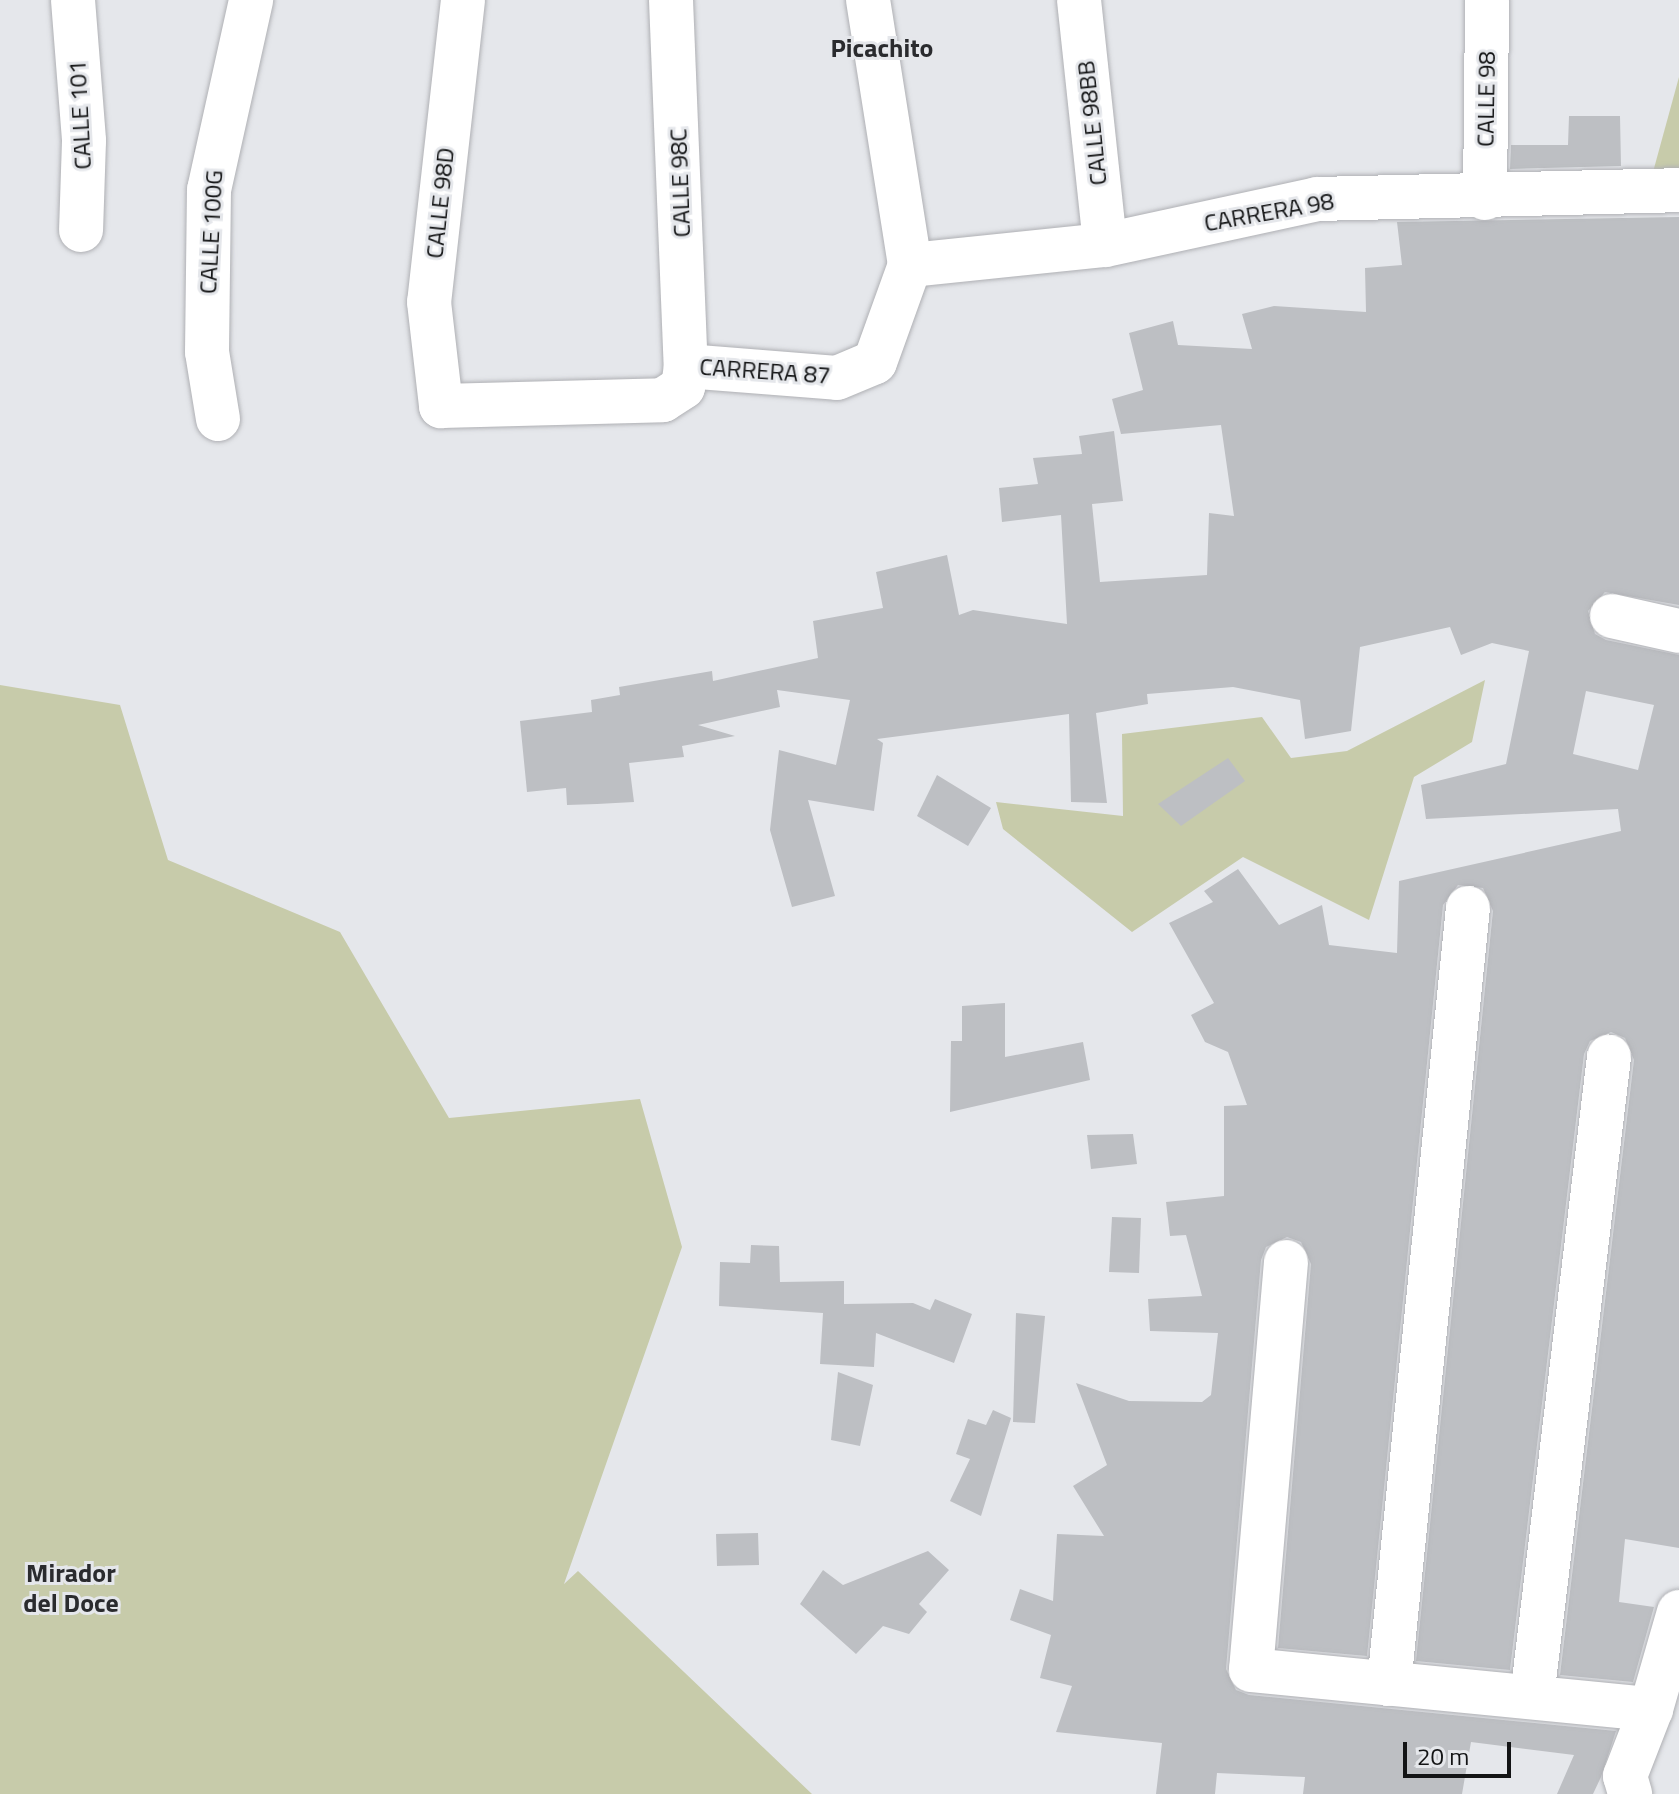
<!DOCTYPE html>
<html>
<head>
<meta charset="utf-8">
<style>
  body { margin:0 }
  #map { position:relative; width:1679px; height:1794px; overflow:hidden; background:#e5e7eb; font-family:"Titillium Web",sans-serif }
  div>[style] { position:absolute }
  .green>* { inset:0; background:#c7cbaa }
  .building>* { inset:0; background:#bdbfc3 }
  .roads { filter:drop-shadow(0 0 2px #afb0b4) drop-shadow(0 0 2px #afb0b4) }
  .minor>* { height:44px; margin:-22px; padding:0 22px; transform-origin:22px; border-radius:22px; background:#fff }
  span { translate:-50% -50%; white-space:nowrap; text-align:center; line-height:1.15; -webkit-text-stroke:6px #e5e7eb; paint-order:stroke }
  .street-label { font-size:24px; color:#131415 }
  .neighbourhood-label { font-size:26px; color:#2a2b2e; font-weight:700 }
  .scale { position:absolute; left:1403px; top:1742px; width:108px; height:36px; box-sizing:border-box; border:4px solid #131415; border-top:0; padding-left:10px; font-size:24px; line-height:28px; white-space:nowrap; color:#131415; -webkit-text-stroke:6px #e5e7eb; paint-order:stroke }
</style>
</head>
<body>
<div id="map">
  <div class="green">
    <i style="clip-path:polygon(1679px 77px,1679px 175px,1650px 183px)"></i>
    <i style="clip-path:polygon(1485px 680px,1472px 742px,1414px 777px,1369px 920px,1243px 857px,1132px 932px,1003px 829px,996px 802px,1123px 816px,1122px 734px,1262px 717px,1291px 758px,1347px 751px)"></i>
    <i style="clip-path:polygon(0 685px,120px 705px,168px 860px,340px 932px,449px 1118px,640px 1099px,682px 1247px,564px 1584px,578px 1571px,812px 1794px,0 1794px)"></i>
  </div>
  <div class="building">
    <i style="clip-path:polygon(1569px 116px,1620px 116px,1621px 166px,1510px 169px,1511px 145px,1568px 145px)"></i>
    <i style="clip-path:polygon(evenodd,1679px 217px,1679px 605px,1605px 592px,1588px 611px,1595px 634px,1606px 640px,1679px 655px,1679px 1548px,1625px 1539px,1619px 1602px,1654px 1607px,1633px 1682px,1560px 1675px,1634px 1060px,1625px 1038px,1611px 1032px,1590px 1041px,1584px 1054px,1510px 1670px,1416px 1661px,1493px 911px,1483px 888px,1458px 885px,1443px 905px,1367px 1656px,1278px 1648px,1311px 1264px,1301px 1242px,1287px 1237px,1266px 1247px,1261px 1260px,1226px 1669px,1236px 1690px,1249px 1695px,1616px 1731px,1601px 1777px,1593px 1794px,1557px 1794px,1574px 1755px,1471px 1742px,1462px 1794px,1303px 1794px,1305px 1777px,1217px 1773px,1215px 1794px,1156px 1794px,1162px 1743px,1056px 1732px,1072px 1686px,1040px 1678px,1051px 1635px,1010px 1620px,1020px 1589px,1053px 1601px,1057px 1534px,1104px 1536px,1073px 1486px,1107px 1465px,1076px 1383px,1129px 1401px,1202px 1402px,1211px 1395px,1218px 1333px,1150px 1331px,1148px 1299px,1202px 1296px,1186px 1235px,1170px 1236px,1166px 1202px,1224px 1196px,1224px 1106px,1247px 1105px,1228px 1052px,1205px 1042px,1191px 1015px,1214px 1003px,1169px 923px,1213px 902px,1204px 891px,1238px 869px,1279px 925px,1322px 905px,1329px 945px,1397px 953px,1399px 881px,1621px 831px,1618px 809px,1426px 819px,1421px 785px,1506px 764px,1529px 651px,1492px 643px,1461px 655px,1450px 627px,1360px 647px,1351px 731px,1305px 739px,1300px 700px,1233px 687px,1147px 694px,1148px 704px,1096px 713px,1107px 803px,1071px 802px,1069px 714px,877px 739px,883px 743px,874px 811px,808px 800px,835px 896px,792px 907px,770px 830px,779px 750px,836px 765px,850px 700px,777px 690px,780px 707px,698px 725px,735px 736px,682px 746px,684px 757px,629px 763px,634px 802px,597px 804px,567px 805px,566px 788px,527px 792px,520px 721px,592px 712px,591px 700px,620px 695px,619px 687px,712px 671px,713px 681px,818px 658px,813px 621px,883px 608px,876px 572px,947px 555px,959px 615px,973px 610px,1067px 624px,1061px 515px,1002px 522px,999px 488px,1038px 484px,1033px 458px,1082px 454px,1079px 436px,1114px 431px,1123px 501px,1092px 504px,1100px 582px,1207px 575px,1209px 513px,1234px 516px,1221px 425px,1121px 434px,1112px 399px,1143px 390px,1129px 333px,1173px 321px,1178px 345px,1252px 349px,1242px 314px,1274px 306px,1366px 312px,1365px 268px,1402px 265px,1397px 222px,1679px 217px,1586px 691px,1654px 705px,1638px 770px,1573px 754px,1586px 691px)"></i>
    <i style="clip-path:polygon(1228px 758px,1245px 781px,1181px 826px,1158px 804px)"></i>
    <i style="clip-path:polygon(937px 775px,991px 808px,968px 846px,917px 816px)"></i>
    <i style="clip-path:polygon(1005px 1003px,1005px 1057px,1083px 1042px,1090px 1080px,950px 1112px,951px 1041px,962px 1041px,962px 1006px)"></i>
    <i style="clip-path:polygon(1133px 1134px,1137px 1164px,1091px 1169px,1087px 1135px)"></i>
    <i style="clip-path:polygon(1112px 1217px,1141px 1218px,1139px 1273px,1109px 1272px)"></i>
    <i style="clip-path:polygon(751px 1245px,779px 1246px,780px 1282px,844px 1281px,844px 1304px,913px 1303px,930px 1310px,935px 1299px,972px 1314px,954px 1363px,876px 1333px,874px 1367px,820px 1364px,823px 1313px,719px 1306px,720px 1262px,750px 1263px)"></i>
    <i style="clip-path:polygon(1016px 1313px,1045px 1316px,1035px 1423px,1013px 1422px)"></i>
    <i style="clip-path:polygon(838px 1372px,873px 1385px,860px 1446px,831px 1440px)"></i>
    <i style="clip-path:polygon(993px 1410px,1011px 1418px,981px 1516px,950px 1501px,970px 1459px,956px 1454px,968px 1419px,986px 1425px)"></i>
    <i style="clip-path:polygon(758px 1533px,759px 1565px,717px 1566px,716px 1534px)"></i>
    <i style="clip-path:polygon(928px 1551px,949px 1570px,919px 1604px,927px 1612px,909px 1634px,883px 1626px,856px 1654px,800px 1604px,823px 1570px,843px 1585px)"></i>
  </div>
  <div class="roads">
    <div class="minor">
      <i style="left:73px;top:0;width:141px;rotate:85.5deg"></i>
      <i style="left:84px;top:141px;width:89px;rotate:91.9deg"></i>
      <i style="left:463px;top:0;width:304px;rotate:96.4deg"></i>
      <i style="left:429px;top:302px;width:105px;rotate:83.4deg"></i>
      <i style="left:441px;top:406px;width:222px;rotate:-1.5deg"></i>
      <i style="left:663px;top:400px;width:24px;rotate:-33deg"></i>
      <i style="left:683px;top:387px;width:21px;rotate:-82deg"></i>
      <i style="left:686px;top:366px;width:151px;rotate:4.5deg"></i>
      <i style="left:837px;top:378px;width:41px;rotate:-22.8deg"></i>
      <i style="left:875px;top:362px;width:103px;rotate:-70.2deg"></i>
      <i style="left:910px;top:265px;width:268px;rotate:-99deg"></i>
      <i style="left:671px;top:0;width:366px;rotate:87.7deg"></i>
      <i style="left:1079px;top:0;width:246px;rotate:83.9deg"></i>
      <i style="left:1485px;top:198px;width:198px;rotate:-89.4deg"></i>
      <i style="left:910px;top:265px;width:196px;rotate:-5.9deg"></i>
      <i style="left:1105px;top:245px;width:217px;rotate:-12.2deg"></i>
      <i style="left:1317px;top:199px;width:362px;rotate:-1.4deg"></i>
      <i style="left:218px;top:419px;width:68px;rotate:-99.3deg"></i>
      <i style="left:207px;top:352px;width:162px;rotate:-89.3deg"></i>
      <i style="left:209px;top:190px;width:195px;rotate:-77.5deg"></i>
      <i style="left:1612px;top:616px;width:69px;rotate:12.6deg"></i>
      <i style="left:1286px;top:1262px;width:409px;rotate:94.9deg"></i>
      <i style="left:1251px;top:1670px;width:402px;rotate:5.6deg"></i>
      <i style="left:1651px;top:1709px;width:72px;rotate:111.2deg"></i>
      <i style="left:1625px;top:1776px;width:19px;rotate:74deg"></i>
      <i style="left:1389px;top:1684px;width:780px;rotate:-84.19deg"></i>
      <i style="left:1532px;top:1697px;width:645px;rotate:-83.14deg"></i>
      <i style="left:1651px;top:1709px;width:101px;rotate:-73.9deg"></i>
    </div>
  </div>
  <div class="street-label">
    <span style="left:1486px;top:99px;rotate:-89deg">CALLE 98</span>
    <span style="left:80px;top:115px;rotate:-93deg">CALLE 101</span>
    <span style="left:1092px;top:123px;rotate:-96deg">CALLE 98BB</span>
    <span style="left:680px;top:183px;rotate:-92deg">CALLE 98C</span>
    <span style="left:440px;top:203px;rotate:-84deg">CALLE 98D</span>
    <span style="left:1269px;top:212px;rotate:-10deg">CARRERA 98</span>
    <span style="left:211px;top:232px;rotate:-87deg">CALLE 100G</span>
    <span style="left:765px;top:371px;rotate:4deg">CARRERA 87</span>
  </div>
  <div class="neighbourhood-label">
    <span style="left:882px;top:48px">Picachito</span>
    <span style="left:71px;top:1588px">Mirador<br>del Doce</span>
  </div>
  <div class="scale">20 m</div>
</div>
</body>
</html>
